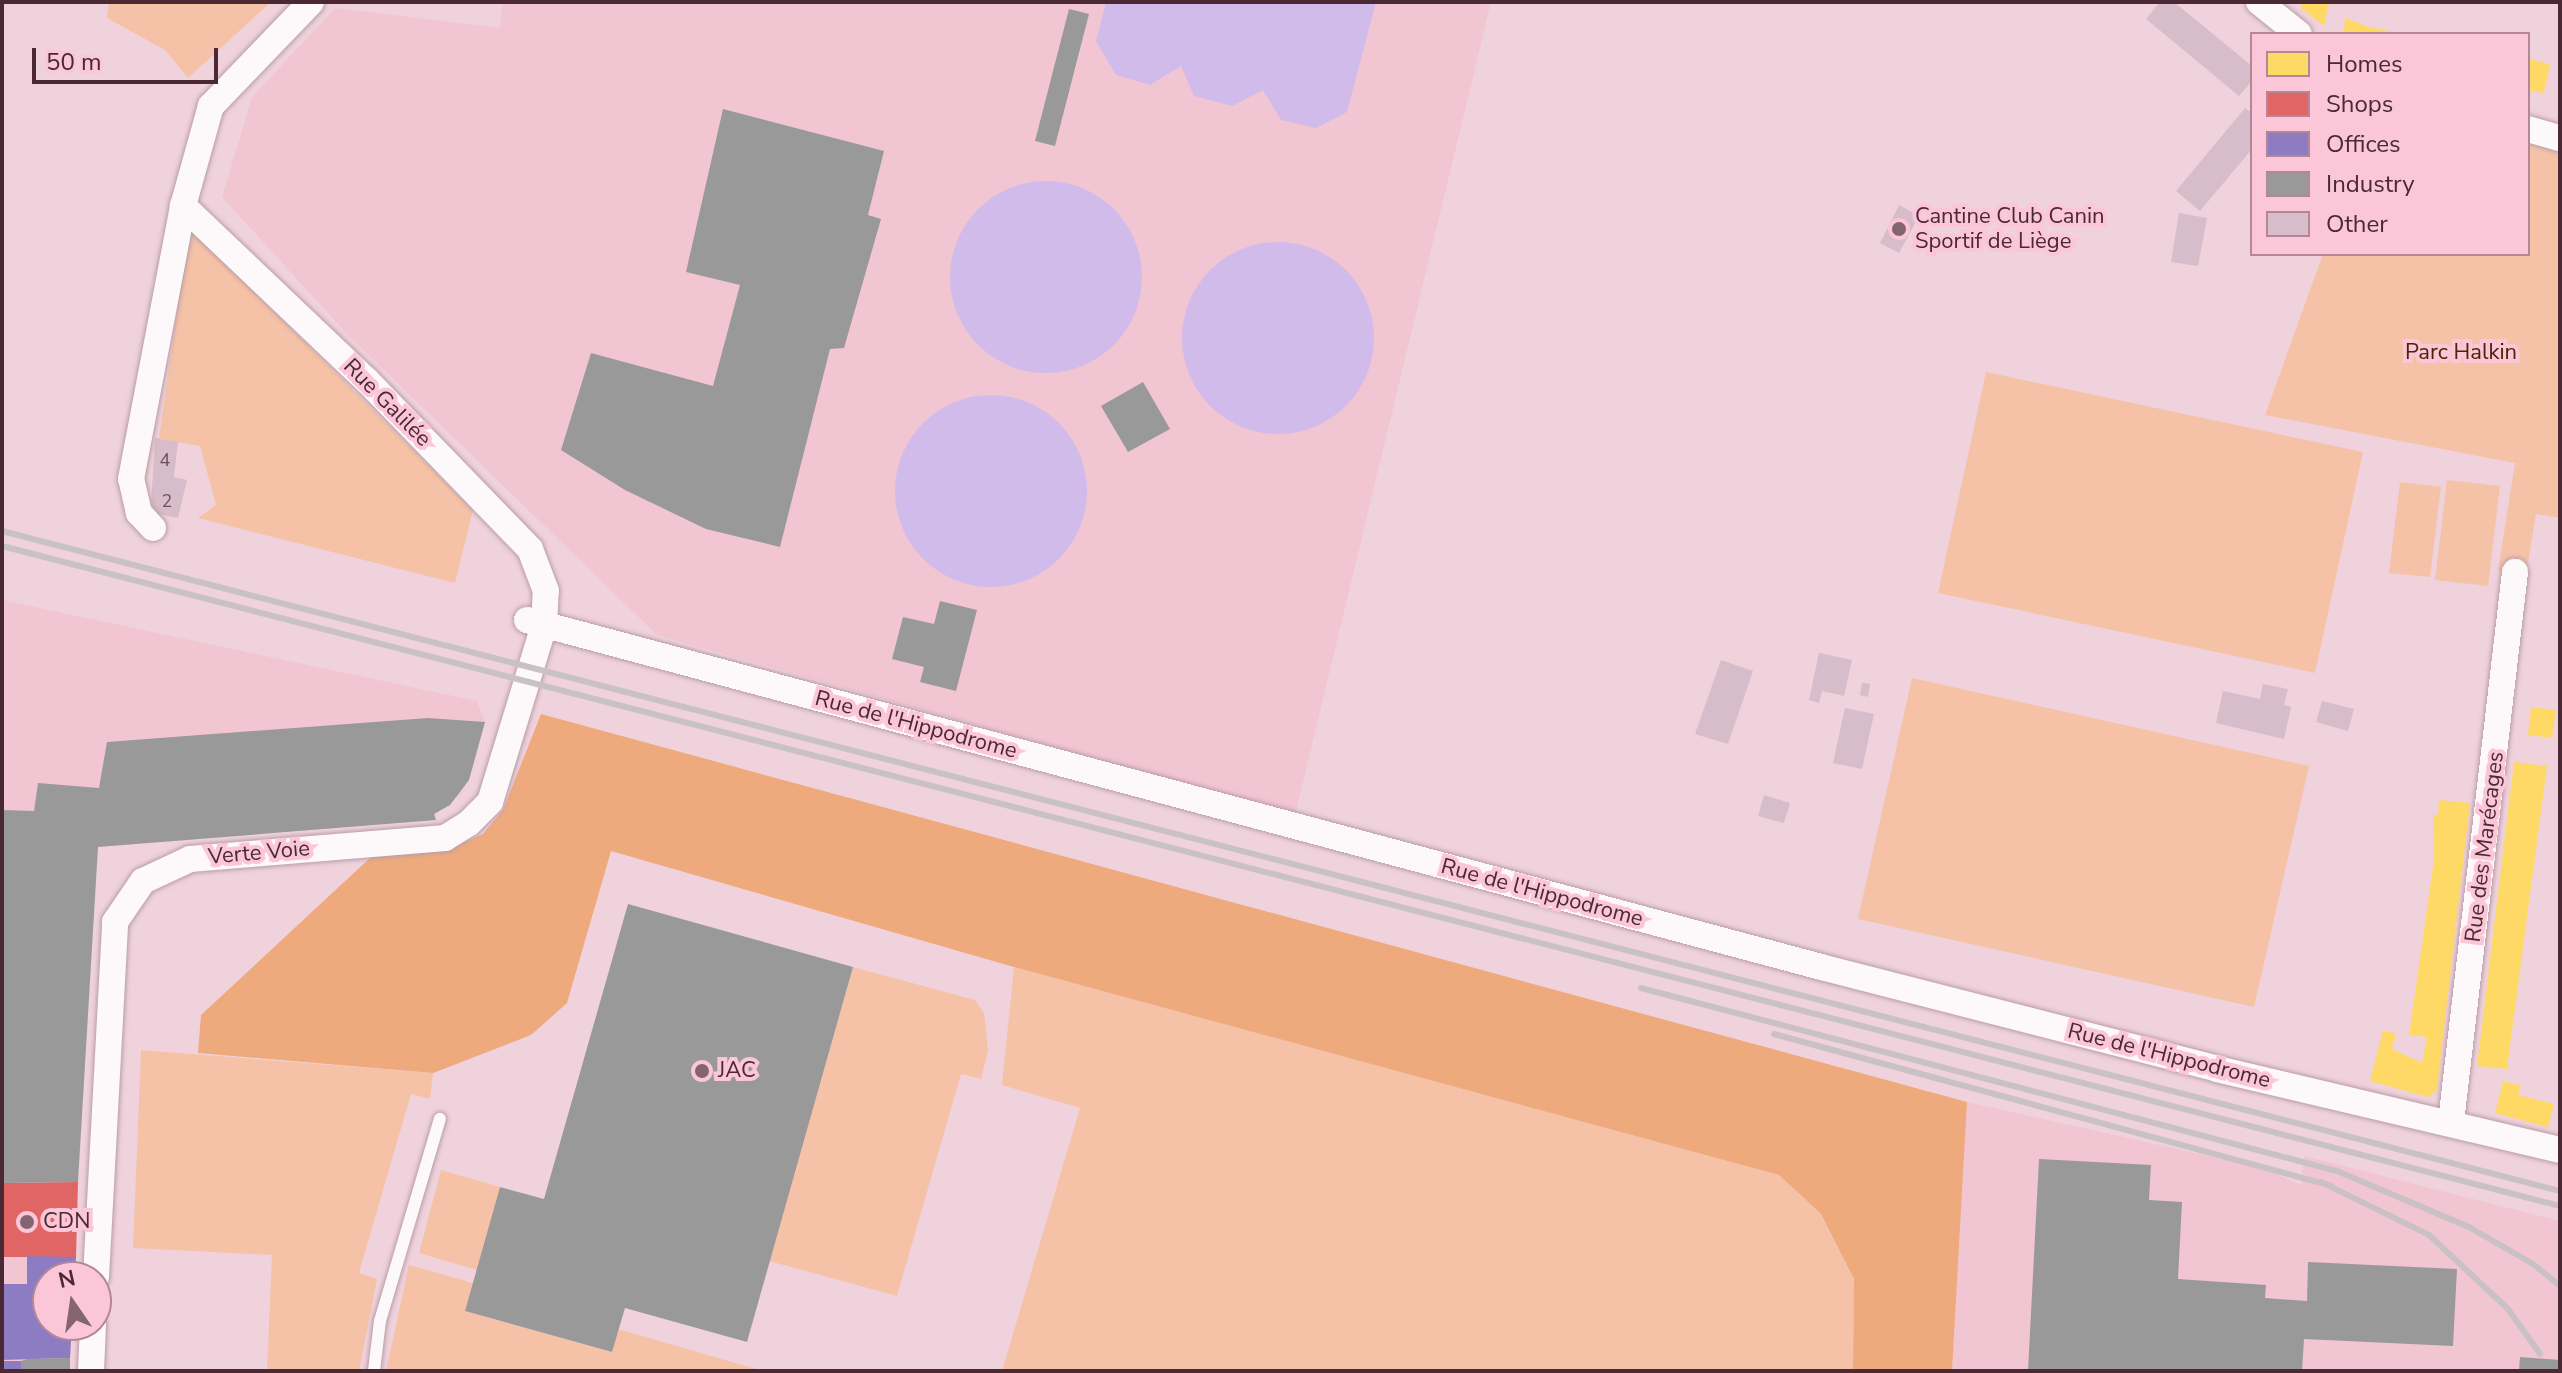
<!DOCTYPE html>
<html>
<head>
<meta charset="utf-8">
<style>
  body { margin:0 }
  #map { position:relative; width:2562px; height:1373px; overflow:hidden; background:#efd2db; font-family:"Nunito Sans",sans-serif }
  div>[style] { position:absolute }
  .built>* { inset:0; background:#f2c5d3 }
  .green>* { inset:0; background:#f6c2a7 }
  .forest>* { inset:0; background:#eeaa7d }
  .water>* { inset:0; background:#d1bbeb }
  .round { border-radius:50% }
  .homes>* { inset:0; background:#ffd966 }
  .shops>* { inset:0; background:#e06666 }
  .offices>* { inset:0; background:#8e7cc3 }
  .industry>* { inset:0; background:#999 }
  .building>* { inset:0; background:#d7bcc9 }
  .roads { filter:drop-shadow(0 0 2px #b99da7) drop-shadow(0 0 2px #b99da7) }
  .lane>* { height:12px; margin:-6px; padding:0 6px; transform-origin:6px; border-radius:6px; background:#fdf8fa }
  .street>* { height:26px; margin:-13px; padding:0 13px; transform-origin:13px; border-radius:13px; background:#fdf8fa }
  .rail>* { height:6px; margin:-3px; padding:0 3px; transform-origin:3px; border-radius:3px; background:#cac1c4 }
  .dots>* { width:22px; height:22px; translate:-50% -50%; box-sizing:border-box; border:4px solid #fbc6d7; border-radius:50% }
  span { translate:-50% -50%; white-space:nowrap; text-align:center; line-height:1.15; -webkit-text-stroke:8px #fbc6d7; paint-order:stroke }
  .number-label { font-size:18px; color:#704f5c }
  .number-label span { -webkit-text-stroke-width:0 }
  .poi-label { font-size:22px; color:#4a2834 }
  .left { translate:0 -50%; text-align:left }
  .park-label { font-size:22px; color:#4b2400 }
  .street-label { font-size:22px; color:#4a2834 }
  .frame { position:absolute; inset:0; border:4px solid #4a2834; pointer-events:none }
  .legend { position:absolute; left:2250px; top:32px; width:280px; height:224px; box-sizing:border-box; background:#fbc6d7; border:2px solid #b48796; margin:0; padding:10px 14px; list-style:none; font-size:24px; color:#4a2834 }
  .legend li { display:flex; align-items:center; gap:16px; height:40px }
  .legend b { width:40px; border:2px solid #b48796 }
  .north { position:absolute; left:32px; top:1261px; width:80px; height:80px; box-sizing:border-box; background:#fbc6d7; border:2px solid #b48796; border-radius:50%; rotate:347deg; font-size:22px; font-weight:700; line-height:32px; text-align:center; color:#4a2834 }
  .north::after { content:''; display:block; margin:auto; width:28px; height:36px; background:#84646e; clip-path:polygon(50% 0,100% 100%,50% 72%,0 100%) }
  .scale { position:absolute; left:32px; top:48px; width:186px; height:36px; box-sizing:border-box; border:4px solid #4a2834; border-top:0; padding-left:10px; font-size:24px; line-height:28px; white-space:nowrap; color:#4a2834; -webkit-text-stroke:6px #fbc6d7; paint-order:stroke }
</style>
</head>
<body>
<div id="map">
  <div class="built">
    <i style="clip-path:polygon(502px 2px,1491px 2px,1295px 815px,657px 635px,350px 337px,222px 197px,252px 97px,335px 8px,500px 28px)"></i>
    <i style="clip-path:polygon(2px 600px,477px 701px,485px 722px,469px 780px,460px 795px,435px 814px,436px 820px,98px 847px,48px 1277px,48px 1325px,72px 1325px,69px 1371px,2px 1371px)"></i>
    <i style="clip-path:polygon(1967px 1102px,2266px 1169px,2301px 1185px,2304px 1156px,2560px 1221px,2560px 1371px,1952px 1371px)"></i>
  </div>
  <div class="green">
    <i style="clip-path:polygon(109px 2px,271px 2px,188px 78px,165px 50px,107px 18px)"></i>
    <i style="clip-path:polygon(2528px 142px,2560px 153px,2560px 518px,2536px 514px,2526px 574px,2498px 571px,2515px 463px,2265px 415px,2323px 254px,2528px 254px)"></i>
    <i style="clip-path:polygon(189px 226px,473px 510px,455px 583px,198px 518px,216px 505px,200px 446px,159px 439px)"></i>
    <i style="clip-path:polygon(1986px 372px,2363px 452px,2315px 673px,1938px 593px)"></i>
    <i style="clip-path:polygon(2447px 480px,2500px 486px,2488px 586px,2435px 580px)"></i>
    <i style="clip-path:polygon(2400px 482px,2441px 487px,2430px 577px,2389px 573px)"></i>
    <i style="clip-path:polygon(1912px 678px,2309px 766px,2254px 1007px,1858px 919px)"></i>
    <i style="clip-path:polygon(853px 967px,975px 1000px,984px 1013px,988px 1051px,981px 1079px,961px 1074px,897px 1296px,769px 1261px)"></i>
    <i style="clip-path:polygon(1014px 967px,1779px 1175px,1821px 1214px,1854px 1279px,1853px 1371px,1002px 1371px,1080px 1108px,1002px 1085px)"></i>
    <i style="clip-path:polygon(141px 1050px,433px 1073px,430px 1099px,411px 1094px,359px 1273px,377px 1279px,359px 1371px,267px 1371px,272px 1255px,133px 1248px)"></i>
    <i style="clip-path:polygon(441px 1170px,500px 1187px,477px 1270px,419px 1253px)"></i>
    <i style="clip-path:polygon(409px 1265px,473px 1283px,465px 1311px,611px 1352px,618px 1329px,763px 1371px,386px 1371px)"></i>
  </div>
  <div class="forest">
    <i style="clip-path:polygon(541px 714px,1967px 1102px,1952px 1371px,1853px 1371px,1854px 1279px,1821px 1214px,1779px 1175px,1014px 967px,611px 851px,567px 1003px,531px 1035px,433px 1073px,198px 1053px,201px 1015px,371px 857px,447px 850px,483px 834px,503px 810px)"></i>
  </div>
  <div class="water">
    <i style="clip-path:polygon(1106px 2px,1376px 2px,1347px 112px,1316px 128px,1281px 120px,1263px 90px,1232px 106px,1194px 96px,1181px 66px,1150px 85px,1116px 75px,1096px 41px)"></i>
    <i class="round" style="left:950px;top:181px;width:192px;height:192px"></i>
    <i class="round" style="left:1182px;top:242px;width:192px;height:192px"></i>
    <i class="round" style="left:895px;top:395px;width:192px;height:192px"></i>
  </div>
  <div class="homes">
    <i style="clip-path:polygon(2302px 2px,2329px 2px,2324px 26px,2301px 8px)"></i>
    <i style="clip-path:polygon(2346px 18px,2366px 26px,2403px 34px,2342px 34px)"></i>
    <i style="clip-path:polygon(2528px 59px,2550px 64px,2544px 93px,2528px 90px)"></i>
    <i style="clip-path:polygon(2531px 707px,2556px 710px,2552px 738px,2528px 735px)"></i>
    <i style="clip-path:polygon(2514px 762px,2547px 766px,2507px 1069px,2477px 1066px)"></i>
    <i style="clip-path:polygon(2439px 800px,2470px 803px,2437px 1090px,2428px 1097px,2370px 1081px,2383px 1030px,2396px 1034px,2392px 1049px,2422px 1063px,2427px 1037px,2409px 1035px,2434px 859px,2433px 815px,2438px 815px)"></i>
    <i style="clip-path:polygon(2503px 1081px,2521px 1086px,2518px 1095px,2554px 1104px,2548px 1127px,2495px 1113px)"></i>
  </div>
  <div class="shops">
    <i style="clip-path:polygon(78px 1182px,76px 1257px,2px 1257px,2px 1183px)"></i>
  </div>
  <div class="offices">
    <i style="clip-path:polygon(27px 1256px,76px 1257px,75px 1277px,48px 1277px,48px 1325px,72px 1325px,70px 1358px,2px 1360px,2px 1284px,27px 1284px)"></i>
    <i style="clip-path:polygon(2px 1361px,21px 1361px,21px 1371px,2px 1371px)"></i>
  </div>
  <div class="industry">
    <i style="clip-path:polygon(1069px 9px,1089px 14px,1055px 146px,1035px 141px)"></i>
    <i style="clip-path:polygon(723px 109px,884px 151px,868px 215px,881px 219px,844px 348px,830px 349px,780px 547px,706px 529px,625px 490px,561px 450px,591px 353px,713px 386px,740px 285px,686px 272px)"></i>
    <i style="clip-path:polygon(1143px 382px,1170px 429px,1128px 452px,1101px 406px)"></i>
    <i style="clip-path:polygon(940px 601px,977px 610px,956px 691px,920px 682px,924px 667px,892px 659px,903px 617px,934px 624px)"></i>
    <i style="clip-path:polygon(428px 718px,485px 722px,469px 780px,450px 805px,434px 814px,436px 820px,98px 847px,78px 1182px,2px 1183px,2px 810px,34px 811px,38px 783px,99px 788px,107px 742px)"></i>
    <i style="clip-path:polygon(628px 904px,853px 967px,747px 1342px,625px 1308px,612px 1352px,465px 1311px,500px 1187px,544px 1199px)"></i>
    <i style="clip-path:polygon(2039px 1159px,2151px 1165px,2149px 1200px,2182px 1202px,2178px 1279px,2266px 1285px,2265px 1298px,2307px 1301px,2308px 1262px,2457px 1269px,2453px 1346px,2304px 1339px,2302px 1371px,2028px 1371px)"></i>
    <i style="clip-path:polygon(2520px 1357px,2560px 1360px,2560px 1371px,2519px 1371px)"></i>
    <i style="clip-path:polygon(70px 1358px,70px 1371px,21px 1371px,21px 1361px,27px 1359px)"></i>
  </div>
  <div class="building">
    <i style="clip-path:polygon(2160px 2px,2174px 2px,2252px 66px,2252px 81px,2239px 96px,2146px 19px)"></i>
    <i style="clip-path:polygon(2245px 108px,2252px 113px,2252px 149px,2200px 211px,2176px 191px)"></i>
    <i style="clip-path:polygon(1899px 205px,1919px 216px,1899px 253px,1880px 243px)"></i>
    <i style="clip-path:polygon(2179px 213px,2207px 218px,2198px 266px,2171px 262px)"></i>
    <i style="clip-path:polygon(155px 438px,178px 442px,174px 477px,187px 480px,178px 518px,158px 514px,151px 505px)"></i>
    <i style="clip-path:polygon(1819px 653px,1852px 660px,1844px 696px,1822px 691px,1819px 703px,1809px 700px)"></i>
    <i style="clip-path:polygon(1721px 660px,1753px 671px,1728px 744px,1695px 734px)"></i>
    <i style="clip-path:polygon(1862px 683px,1870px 684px,1868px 697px,1860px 695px)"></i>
    <i style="clip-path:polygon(2263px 684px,2288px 689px,2284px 705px,2291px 707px,2284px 739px,2216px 723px,2223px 691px,2260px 699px)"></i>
    <i style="clip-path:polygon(2322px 701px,2354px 709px,2348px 731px,2316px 722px)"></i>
    <i style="clip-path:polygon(1845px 708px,1874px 714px,1862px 769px,1833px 763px)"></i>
    <i style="clip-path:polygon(1764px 795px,1790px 803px,1784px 823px,1758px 816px)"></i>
  </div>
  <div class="roads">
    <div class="lane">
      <i style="left:374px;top:1371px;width:50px;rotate:-83.2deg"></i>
      <i style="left:380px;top:1321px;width:211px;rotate:-73.5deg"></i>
    </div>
    <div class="street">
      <i style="left:2259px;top:2px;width:51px;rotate:38.7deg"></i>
      <i style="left:2528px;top:129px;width:33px;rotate:16deg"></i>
      <i style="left:153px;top:528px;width:21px;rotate:-133deg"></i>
      <i style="left:139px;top:513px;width:35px;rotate:-103deg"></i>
      <i style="left:131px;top:479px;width:278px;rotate:-79.2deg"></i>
      <i style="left:183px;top:206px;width:104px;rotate:-74.4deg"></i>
      <i style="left:211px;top:106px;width:144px;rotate:-46.1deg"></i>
      <i style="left:527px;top:620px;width:1340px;rotate:15.01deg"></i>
      <i style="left:1821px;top:967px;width:409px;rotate:14.4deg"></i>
      <i style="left:2217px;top:1069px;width:352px;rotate:13.3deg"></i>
      <i style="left:2451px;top:1122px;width:554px;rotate:-83.36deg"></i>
      <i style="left:96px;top:1277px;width:356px;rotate:-86.9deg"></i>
      <i style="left:115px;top:922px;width:50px;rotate:-55.7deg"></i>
      <i style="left:143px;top:881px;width:52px;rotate:-25.1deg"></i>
      <i style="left:190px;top:859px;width:256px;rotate:-4.7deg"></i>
      <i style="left:445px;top:838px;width:28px;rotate:-32deg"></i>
      <i style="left:469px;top:823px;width:30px;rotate:-45deg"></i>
      <i style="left:490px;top:802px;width:185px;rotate:-73deg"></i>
      <i style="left:544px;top:625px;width:34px;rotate:-87deg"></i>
      <i style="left:546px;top:591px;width:45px;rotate:-110.9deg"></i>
      <i style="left:530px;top:549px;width:235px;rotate:-134.1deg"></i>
      <i style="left:366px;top:380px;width:253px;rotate:-136.4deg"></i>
      <i style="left:91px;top:1371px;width:46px;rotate:-87.5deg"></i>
    </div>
  </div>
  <div class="rail">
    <i style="left:2px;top:531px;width:2642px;rotate:14.47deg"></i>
    <i style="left:2px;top:546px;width:2642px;rotate:14.47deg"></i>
    <i style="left:1641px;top:988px;width:720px;rotate:14.73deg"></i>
    <i style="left:2337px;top:1171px;width:143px;rotate:23deg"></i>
    <i style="left:2469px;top:1227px;width:74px;rotate:30deg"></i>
    <i style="left:2533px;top:1264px;width:35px;rotate:39deg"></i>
    <i style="left:1774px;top:1034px;width:578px;rotate:15.24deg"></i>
    <i style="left:2321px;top:1182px;width:120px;rotate:26.1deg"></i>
    <i style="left:2429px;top:1235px;width:108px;rotate:43.1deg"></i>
    <i style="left:2508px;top:1309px;width:55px;rotate:54.6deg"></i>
  </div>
  <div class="dots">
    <i style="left:1899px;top:229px;background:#84646e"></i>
    <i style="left:702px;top:1071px;background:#84646e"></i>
    <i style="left:27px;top:1222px;background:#84646e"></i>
  </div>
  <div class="number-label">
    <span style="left:165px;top:460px">4</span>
    <span style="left:167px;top:501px">2</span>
  </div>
  <div class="poi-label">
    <span class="left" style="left:1915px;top:229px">Cantine Club Canin<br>Sportif de Liège</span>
    <span class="left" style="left:718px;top:1071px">JAC</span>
    <span class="left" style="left:43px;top:1222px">CDN</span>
  </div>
  <div class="park-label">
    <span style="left:2461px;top:353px">Parc Halkin</span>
  </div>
  <div class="street-label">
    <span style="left:387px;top:403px;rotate:45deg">Rue Galilée</span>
    <span style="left:916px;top:725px;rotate:15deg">Rue de l'Hippodrome</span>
    <span style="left:2485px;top:847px;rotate:-83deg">Rue des Marécages</span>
    <span style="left:259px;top:853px;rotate:-5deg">Verte Voie</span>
    <span style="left:1542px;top:893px;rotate:15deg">Rue de l'Hippodrome</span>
    <span style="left:2169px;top:1056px;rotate:14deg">Rue de l'Hippodrome</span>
  </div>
  <div class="frame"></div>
  <ul class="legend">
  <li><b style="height:22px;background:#ffd966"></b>Homes</li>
  <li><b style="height:22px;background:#e06666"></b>Shops</li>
  <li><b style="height:22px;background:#8e7cc3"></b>Offices</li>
  <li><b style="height:22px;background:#999"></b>Industry</li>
  <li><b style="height:22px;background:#d7bcc9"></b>Other</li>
  </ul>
  <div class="north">N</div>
  <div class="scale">50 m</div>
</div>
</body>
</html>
